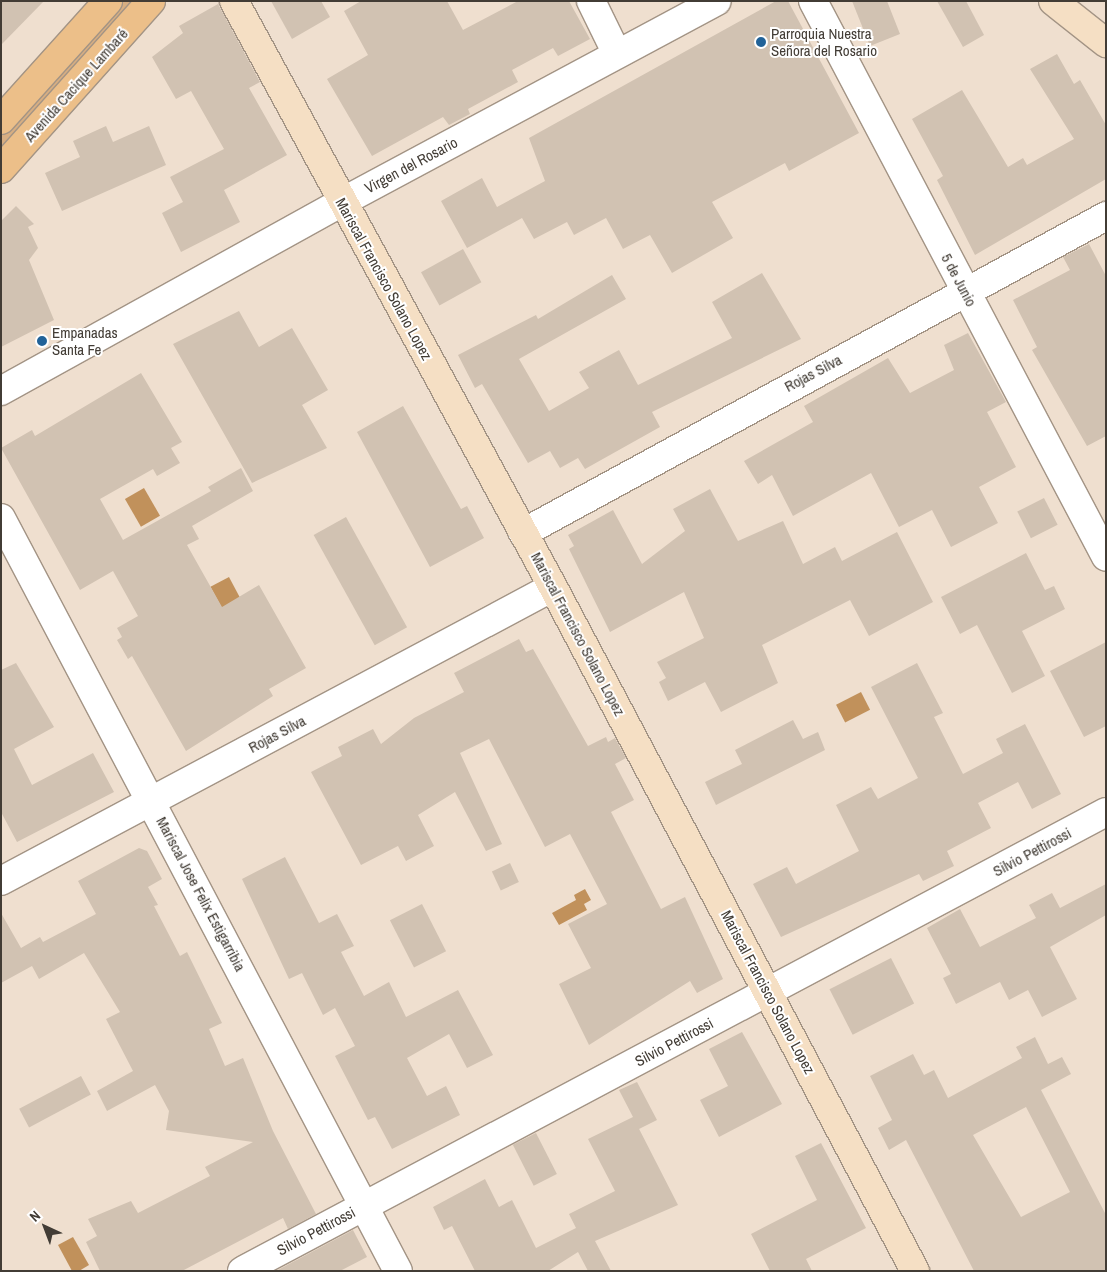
<!DOCTYPE html>
<meta charset="utf-8">
<style>
body{margin:0}
#map{position:relative;width:1107px;height:1272px;overflow:hidden;background:#efdfcf;font-family:"Archivo Narrow",sans-serif}
div>[style]{position:absolute}
[style*='--x']{left:calc(var(--x)*1px);top:calc(var(--y)*1px);width:calc(var(--w)*1px);rotate:calc(var(--a)*1deg)}
.green>*{inset:0;background:#d7ae82}
.water>*{inset:0;background:#c1915b;transform-origin:0 0}
.building>*{inset:0;background:#d1c2b2;transform-origin:0 0}
.roads{filter:drop-shadow(1px 0 #a39485) drop-shadow(-1px 0 #a39485) drop-shadow(0 1px #a39485) drop-shadow(0 -1px #a39485)}
.street>*{height:28px;margin:-14px;padding:0 14px;transform-origin:14px;border-radius:14px;background:#fff}
.secondary>*{height:28px;margin:-14px;padding:0 14px;transform-origin:14px;border-radius:14px;background:#f5dfc4}
.primary>*{height:28px;margin:-14px;padding:0 14px;transform-origin:14px;border-radius:14px;background:#ecbf89}
.dots>*{width:14px;height:14px;translate:-50% -50%;box-sizing:border-box;border:2px solid #fff;border-radius:50%}
span{translate:-50% -50%;white-space:nowrap;text-align:center;line-height:1.15;-webkit-text-stroke:4px #fff;paint-order:stroke}
.poi-label{font-size:15px;color:#423c35}
.left{translate:0 -50%;text-align:left}
.street-label{font-size:15px;color:#423c35}
.frame{position:absolute;inset:0;border:2px solid #423c35;pointer-events:none}
.north{position:absolute;left:20px;top:1202px;width:50px;height:50px;-webkit-text-stroke:4px #fff;paint-order:stroke;rotate:317deg;font-size:14px;font-weight:700;line-height:20px;text-align:center;color:#423c35}
.north::after{content:'';display:block;margin:auto;width:18px;height:22px;background:#423c35;clip-path:polygon(50% 0,100% 100%,50% 72%,0 100%)}
</style>
<div id="map">
<div class="green">
<div style="clip-path:polygon(123px 1px,134px 1px,1px 149px,1px 136px)"></div>
</div>
<div class="water">
<div style="left:144px;top:488px;width:32px;height:22px;rotate:60deg"></div>
<div style="left:229px;top:577px;width:26px;height:21px;rotate:62deg"></div>
<div style="left:861px;top:692px;width:20px;height:28px;rotate:63deg"></div>
<div style="clip-path:polygon(585px 889px,591px 900px,584px 904px,587px 910px,559px 925px,552px 913px,576px 900px,574px 895px)"></div>
<div style="clip-path:polygon(73px 1237px,89px 1265px,79px 1271px,72px 1271px,58px 1245px)"></div>
</div>
<div class="building">
<div style="clip-path:polygon(1px 1px,44px 1px,1px 45px)"></div>
<div style="clip-path:polygon(271px 1px,321px 1px,330px 17px,292px 39px)"></div>
<div style="clip-path:polygon(361px 1px,447px 1px,463px 30px,518px 1px,569px 1px,590px 39px,558px 56px,553px 48px,512px 70px,518px 82px,468px 109px,470px 114px,449px 125px,443px 117px,372px 156px,327px 79px,368px 55px,344px 11px)"></div>
<div style="clip-path:polygon(776px 1px,788px 1px,859px 133px,789px 171px,785px 163px,712px 202px,733px 238px,672px 273px,650px 235px,623px 249px,606px 218px,574px 235px,567px 222px,534px 239px,522px 218px,467px 248px,441px 201px,482px 178px,497px 207px,545px 181px,529px 138px)"></div>
<div style="clip-path:polygon(852px 1px,887px 1px,900px 34px,870px 46px)"></div>
<div style="clip-path:polygon(937px 1px,966px 1px,984px 35px,963px 47px)"></div>
<div style="clip-path:polygon(218px 4px,260px 82px,249px 88px,287px 155px,224px 190px,240px 222px,181px 252px,162px 213px,183px 202px,170px 177px,224px 149px,191px 91px,176px 99px,152px 57px,183px 33px,179px 26px)"></div>
<div style="clip-path:polygon(1057px 54px,1074px 84px,1080px 80px,1106px 125px,1106px 179px,975px 255px,937px 180px,943px 176px,912px 119px,962px 90px,1008px 167px,1023px 158px,1027px 165px,1074px 139px,1030px 69px)"></div>
<div style="clip-path:polygon(106px 126px,113px 142px,149px 126px,166px 165px,62px 211px,45px 173px,80px 157px,73px 141px)"></div>
<div style="clip-path:polygon(16px 206px,34px 224px,28px 227px,38px 248px,29px 260px,54px 320px,1px 347px,1px 221px)"></div>
<div style="clip-path:polygon(1089px 244px,1106px 276px,1106px 436px,1087px 446px,1032px 350px,1037px 347px,1013px 300px,1070px 270px,1063px 257px)"></div>
<div style="left:463px;top:249px;width:38px;height:48px;rotate:61deg"></div>
<div style="clip-path:polygon(762px 273px,801px 339px,652px 412px,660px 427px,585px 469px,578px 458px,560px 468px,550px 451px,528px 463px,482px 384px,475px 388px,458px 355px,536px 315px,538px 319px,612px 275px,626px 299px,519px 359px,549px 411px,589px 388px,579px 372px,619px 350px,638px 385px,732px 338px,712px 302px)"></div>
<div style="clip-path:polygon(239px 311px,259px 347px,292px 328px,328px 390px,302px 405px,327px 448px,252px 483px,173px 344px)"></div>
<div style="clip-path:polygon(968px 333px,1006px 402px,987px 412px,1016px 467px,979px 487px,998px 523px,951px 547px,932px 510px,899px 527px,871px 473px,793px 516px,772px 475px,758px 484px,744px 461px,813px 422px,804px 406px,888px 358px,910px 393px,954px 370px,944px 345px)"></div>
<div style="clip-path:polygon(141px 373px,182px 442px,171px 448px,180px 463px,157px 476px,153px 469px,100px 499px,123px 540px,211px 491px,208px 487px,241px 468px,253px 491px,192px 526px,199px 539px,187px 545px,222px 607px,259px 585px,306px 668px,269px 689px,273px 696px,186px 751px,132px 656px,128px 659px,117px 640px,122px 637px,117px 628px,138px 616px,113px 571px,80px 590px,1px 448px,32px 430px,35px 436px)"></div>
<div style="clip-path:polygon(403px 406px,461px 509px,467px 506px,484px 538px,430px 567px,357px 432px)"></div>
<div style="clip-path:polygon(710px 489px,738px 541px,783px 521px,803px 564px,835px 547px,842px 561px,897px 532px,933px 602px,869px 636px,850px 600px,762px 645px,778px 683px,721px 712px,705px 682px,668px 701px,659px 682px,666px 678px,657px 662px,704px 638px,684px 592px,610px 632px,569px 549px,574px 546px,568px 535px,613px 510px,642px 564px,685px 531px,673px 509px)"></div>
<div style="left:1044px;top:498px;width:30px;height:30px;rotate:63deg"></div>
<div style="left:346px;top:517px;width:126px;height:37px;rotate:61deg"></div>
<div style="clip-path:polygon(1026px 553px,1045px 590px,1054px 586px,1065px 609px,1022px 631px,1045px 676px,1012px 693px,977px 625px,960px 634px,941px 597px)"></div>
<div style="clip-path:polygon(519px 639px,526px 652px,533px 649px,588px 746px,606px 737px,608px 742px,615px 738px,626px 758px,615px 764px,634px 800px,611px 812px,661px 909px,685px 897px,723px 979px,697px 993px,690px 981px,589px 1045px,559px 984px,591px 968px,568px 924px,607px 904px,570px 834px,545px 847px,489px 739px,460px 753px,502px 844px,486px 851px,455px 792px,418px 815px,434px 846px,406px 861px,398px 846px,361px 865px,311px 772px,342px 756px,338px 747px,373px 729px,381px 744px,414px 718px,464px 692px,454px 673px)"></div>
<div style="clip-path:polygon(1106px 642px,1106px 726px,1084px 737px,1050px 671px)"></div>
<div style="clip-path:polygon(16px 663px,54px 727px,14px 749px,32px 785px,93px 753px,114px 792px,17px 842px,1px 812px,1px 670px)"></div>
<div style="clip-path:polygon(917px 663px,943px 713px,934px 717px,963px 774px,1003px 753px,996px 739px,1025px 724px,1061px 794px,1032px 809px,1018px 782px,978px 803px,991px 828px,947px 851px,954px 866px,923px 881px,919px 874px,781px 937px,753px 884px,787px 867px,796px 884px,859px 851px,836px 805px,871px 787px,878px 799px,918px 778px,871px 687px)"></div>
<div style="clip-path:polygon(793px 720px,803px 739px,818px 732px,825px 750px,716px 805px,705px 782px,742px 764px,735px 750px)"></div>
<div style="clip-path:polygon(139px 848px,147px 851px,162px 879px,148px 887px,158px 905px,154px 906px,180px 956px,187px 952px,222px 1023px,209px 1029px,225px 1066px,243px 1058px,273px 1131px,316px 1214px,288px 1229px,283px 1218px,182px 1271px,100px 1271px,86px 1242px,97px 1236px,88px 1219px,131px 1201px,138px 1213px,210px 1176px,205px 1167px,253px 1142px,166px 1130px,169px 1111px,155px 1085px,107px 1111px,97px 1091px,133px 1071px,106px 1019px,120px 1012px,84px 953px,39px 979px,32px 966px,1px 983px,1px 913px,21px 948px,40px 937px,43px 942px,96px 914px,78px 881px)"></div>
<div style="clip-path:polygon(285px 857px,319px 923px,337px 914px,354px 946px,341px 952px,364px 996px,389px 982px,406px 1017px,458px 990px,493px 1055px,467px 1068px,449px 1034px,407px 1058px,427px 1096px,446px 1086px,460px 1115px,392px 1149px,375px 1117px,368px 1120px,335px 1056px,355px 1046px,335px 1008px,323px 1015px,302px 973px,289px 979px,242px 879px)"></div>
<div style="left:510px;top:863px;width:21px;height:20px;rotate:65deg"></div>
<div style="clip-path:polygon(1106px 884px,1106px 915px,1050px 947px,1077px 999px,1042px 1017px,1028px 990px,1009px 1000px,1000px 982px,956px 1004px,943px 978px,951px 974px,927px 928px,960px 909px,980px 947px,1036px 918px,1029px 905px,1052px 893px,1060px 908px)"></div>
<div style="left:422px;top:904px;width:53px;height:36px;rotate:63deg"></div>
<div style="left:891px;top:958px;width:51px;height:69px;rotate:63deg"></div>
<div style="clip-path:polygon(742px 1032px,782px 1104px,719px 1137px,700px 1100px,728px 1086px,709px 1049px)"></div>
<div style="clip-path:polygon(evenodd,1035px 1037px,1048px 1064px,1062px 1057px,1071px 1074px,1041px 1090px,1106px 1215px,1106px 1271px,974px 1271px,906px 1140px,889px 1150px,878px 1128px,892px 1120px,870px 1076px,913px 1054px,924px 1075px,934px 1070px,948px 1098px,1022px 1058px,1016px 1047px,1035px 1037px,1026px 1107px,1070px 1192px,1021px 1217px,973px 1135px,1026px 1107px)"></div>
<div style="left:81px;top:1076px;width:21px;height:70px;rotate:62deg"></div>
<div style="clip-path:polygon(637px 1082px,657px 1120px,639px 1129px,634px 1119px,678px 1205px,595px 1241px,611px 1271px,588px 1271px,578px 1252px,548px 1271px,475px 1271px,452px 1226px,444px 1230px,433px 1207px,485px 1179px,499px 1207px,512px 1200px,536px 1248px,576px 1228px,569px 1214px,615px 1191px,588px 1139px,633px 1117px,619px 1090px)"></div>
<div style="left:536px;top:1133px;width:46px;height:26px;rotate:63deg"></div>
<div style="clip-path:polygon(821px 1143px,866px 1228px,806px 1259px,812px 1271px,770px 1271px,751px 1234px,817px 1200px,795px 1156px)"></div>
<div style="clip-path:polygon(353px 1230px,367px 1257px,340px 1271px,276px 1271px)"></div>
</div>
<div class="roads">
<div class="street">
<div style="--x:591;--y:1;--w:59;--a:63.9"></div>
<div style="--x:813;--y:1;--w:628;--a:62.21"></div>
<div style="--x:1;--y:391;--w:390;--a:-29"></div>
<div style="--x:342;--y:202;--w:425;--a:-28.2"></div>
<div style="--x:1;--y:518;--w:851;--a:62.2"></div>
<div style="--x:523;--y:533;--w:664;--a:-28.53"></div>
<div style="--x:1;--y:881;--w:625;--a:-28.04"></div>
<div style="--x:242;--y:1271;--w:978;--a:-27.98"></div>
</div>
<div class="secondary">
<div style="--x:234;--y:1;--w:667;--a:61.44"></div>
<div style="--x:553;--y:587;--w:774;--a:62.11"></div>
<div style="--x:1053;--y:1;--w:68;--a:38.4"></div>
</div>
<div class="primary">
<div style="--x:1;--y:120;--w:160;--a:-48"></div>
<div style="--x:1;--y:169;--w:225;--a:-48.2"></div>
</div>
</div>
<div class="dots">
<div style="left:761px;top:42px;background:#216298"></div>
<div style="left:42px;top:341px;background:#216298"></div>
</div>
<div class="poi-label">
<span class="left" style="left:771px;top:42px">Parroquia Nuestra<br>Señora del Rosario</span>
<span class="left" style="left:52px;top:341px">Empanadas<br>Santa Fe</span>
</div>
<div class="street-label">
<span style="left:76px;top:85px;rotate:-48deg">Avenida Cacique Lambaré</span>
<span style="left:411px;top:165px;rotate:-28deg">Virgen del Rosario</span>
<span style="left:384px;top:279px;rotate:61deg">Mariscal Francisco Solano Lopez</span>
<span style="left:959px;top:280px;rotate:62deg">5 de Junio</span>
<span style="left:813px;top:373px;rotate:-28deg">Rojas Silva</span>
<span style="left:578px;top:634px;rotate:62deg">Mariscal Francisco Solano Lopez</span>
<span style="left:277px;top:734px;rotate:-28deg">Rojas Silva</span>
<span style="left:1032px;top:852px;rotate:-28deg">Silvio Pettirossi</span>
<span style="left:201px;top:894px;rotate:62deg">Mariscal Jose Felix Estigarribia</span>
<span style="left:768px;top:992px;rotate:62deg">Mariscal Francisco Solano Lopez</span>
<span style="left:674px;top:1042px;rotate:-28deg">Silvio Pettirossi</span>
<span style="left:316px;top:1231px;rotate:-28deg">Silvio Pettirossi</span>
</div>
<div class="frame"></div>
<div class="north">N</div>
</div>
